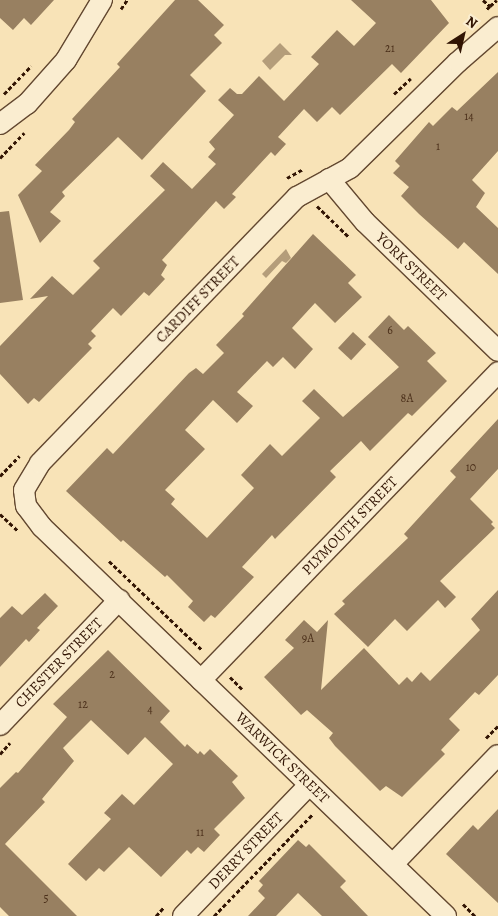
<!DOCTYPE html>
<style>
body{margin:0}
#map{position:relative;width:498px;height:916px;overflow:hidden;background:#f8e3b7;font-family:Alegreya,serif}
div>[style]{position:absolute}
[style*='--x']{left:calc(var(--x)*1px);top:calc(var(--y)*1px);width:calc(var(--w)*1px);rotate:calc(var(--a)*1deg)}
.water>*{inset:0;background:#b49d7a}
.building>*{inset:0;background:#988061;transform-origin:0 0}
.path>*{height:3px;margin-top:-1.5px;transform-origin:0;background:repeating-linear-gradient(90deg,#311403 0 4px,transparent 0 6.5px)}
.roads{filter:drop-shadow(1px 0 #634830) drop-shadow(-1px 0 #634830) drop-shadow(0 1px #634830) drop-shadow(0 -1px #634830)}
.street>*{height:20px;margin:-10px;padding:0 10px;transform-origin:10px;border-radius:10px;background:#faedd0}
span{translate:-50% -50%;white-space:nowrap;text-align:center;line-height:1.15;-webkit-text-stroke:4px #faedd0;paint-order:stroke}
.number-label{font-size:12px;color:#4b2f1a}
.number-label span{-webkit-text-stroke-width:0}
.street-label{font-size:15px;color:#311403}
.north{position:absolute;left:438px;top:10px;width:50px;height:50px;-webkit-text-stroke:4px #faedd0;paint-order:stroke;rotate:35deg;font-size:14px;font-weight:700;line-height:20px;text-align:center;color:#311403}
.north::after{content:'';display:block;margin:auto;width:18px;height:22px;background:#311403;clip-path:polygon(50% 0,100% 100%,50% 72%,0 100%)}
</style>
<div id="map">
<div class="water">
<div style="clip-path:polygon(280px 43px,292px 55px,285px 55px,270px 70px,262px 61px)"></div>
<div style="clip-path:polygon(286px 249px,291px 258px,286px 263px,282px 261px,266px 278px,262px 274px)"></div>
</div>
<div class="building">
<div style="clip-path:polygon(0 0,54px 0,31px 25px,24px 18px,13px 30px,0 18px)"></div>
<div style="clip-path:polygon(175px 0,198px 0,224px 25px,214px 35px,222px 43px,190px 75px,206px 91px,142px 160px,118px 137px,62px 192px,65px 196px,50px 212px,61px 221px,40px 243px,18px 195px,42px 171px,35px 165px,69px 130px,75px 122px,72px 119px,120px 67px,117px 64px)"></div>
<div style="clip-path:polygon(351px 0,431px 0,449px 23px,401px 73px,392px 64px,340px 115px,332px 107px,317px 122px,304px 109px,278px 137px,286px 144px,275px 156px,271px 152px,232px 194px,236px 197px,224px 209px,216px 201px,162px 260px,167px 265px,161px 275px,165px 279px,149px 296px,144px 292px,121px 316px,113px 308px,91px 331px,96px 336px,88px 344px,92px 348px,39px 402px,34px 398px,28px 404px,0 374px,0 346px,48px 296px,30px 299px,52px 276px,73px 295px,100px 268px,93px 261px,165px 190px,150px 176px,163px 162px,192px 189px,216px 164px,208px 157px,215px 149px,209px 142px,234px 115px,218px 100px,230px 88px,237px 94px,242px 94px,259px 76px,284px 101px,319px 64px,311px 57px,337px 30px,354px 46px,376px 23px)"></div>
<div style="clip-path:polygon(498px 72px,498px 151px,472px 180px,485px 193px,476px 207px,498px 228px,498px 274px,464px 242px,458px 249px,419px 214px,401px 196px,409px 187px,393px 173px,400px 166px,395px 161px,429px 122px,433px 126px,452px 107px,457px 111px)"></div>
<div style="clip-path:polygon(9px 211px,23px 300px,0 303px,0 212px)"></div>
<div style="clip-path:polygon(313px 234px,356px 275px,348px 283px,362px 297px,335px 323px,315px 303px,292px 328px,313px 349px,295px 369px,283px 357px,273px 367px,267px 361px,237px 392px,253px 406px,237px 423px,213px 400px,185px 430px,205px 449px,165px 490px,175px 499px,171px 504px,207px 538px,254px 488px,241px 475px,270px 444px,282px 456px,320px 418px,302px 401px,314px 389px,343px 417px,399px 367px,368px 337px,389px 315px,404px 330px,408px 326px,436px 353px,427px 361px,447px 381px,412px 416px,408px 413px,370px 451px,361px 441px,330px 471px,336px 477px,275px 539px,272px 535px,242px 567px,254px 577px,215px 618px,211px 615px,204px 622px,188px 607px,193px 601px,167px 575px,165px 577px,123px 540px,121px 542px,66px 491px,107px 448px,113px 454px,189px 373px,196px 368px,203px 374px,224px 353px,216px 345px,244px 316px,242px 314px)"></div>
<div style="left:353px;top:332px;width:18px;height:22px;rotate:43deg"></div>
<div style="clip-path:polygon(498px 419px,498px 469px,470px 499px,493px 522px,491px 524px,495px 528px,440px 581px,456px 597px,445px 608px,438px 600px,407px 631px,395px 619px,368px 647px,334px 614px,345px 604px,342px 601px,408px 538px,404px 534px,456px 477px,450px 471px)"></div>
<div style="clip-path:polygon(498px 590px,498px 675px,479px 695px,475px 692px,449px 719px,460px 730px,441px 750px,445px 754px,402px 797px,386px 786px,380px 791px,335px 746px,329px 738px,333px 733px,307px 710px,301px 715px,264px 677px,294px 648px,285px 640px,304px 620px,317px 632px,328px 620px,321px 690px,364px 648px,399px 685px,407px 677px,412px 682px,421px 672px,430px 681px,480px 630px,471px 619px)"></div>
<div style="clip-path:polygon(45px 593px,58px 606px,37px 628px,40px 630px,29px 642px,26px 639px,0 667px,0 618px,12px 606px,22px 615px)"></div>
<div style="clip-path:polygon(108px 650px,170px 711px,160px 722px,185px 747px,187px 744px,198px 754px,200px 751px,204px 755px,210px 749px,238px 776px,232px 782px,245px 798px,214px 829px,220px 835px,204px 852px,198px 847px,191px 854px,187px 850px,161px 877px,129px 847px,104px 872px,99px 868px,86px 881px,68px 864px,111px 819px,104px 813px,122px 794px,134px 805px,173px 764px,145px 737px,128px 755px,91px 720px,63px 748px,74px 761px,42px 799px,45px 802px,5px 844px,77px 916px,9px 916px,0 907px,0 788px,16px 772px,18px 773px,67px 717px,53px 704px)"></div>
<div style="clip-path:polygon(498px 809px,498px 903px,446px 854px,473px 825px,478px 830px)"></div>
<div style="clip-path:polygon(298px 840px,306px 847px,309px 844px,346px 881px,340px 887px,368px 916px,322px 916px,298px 893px,276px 916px,248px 916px,265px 898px,258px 891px,263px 885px,259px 881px)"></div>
</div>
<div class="path">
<div style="--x:483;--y:0;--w:9;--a:41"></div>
<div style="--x:490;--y:6;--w:6;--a:135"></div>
<div style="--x:490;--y:6;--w:9;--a:-41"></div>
<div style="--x:121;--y:9;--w:11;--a:-56"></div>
<div style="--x:4;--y:94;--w:39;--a:-46"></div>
<div style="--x:394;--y:94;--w:23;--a:-43"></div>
<div style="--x:0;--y:158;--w:35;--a:-46"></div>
<div style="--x:287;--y:178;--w:18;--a:-29"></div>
<div style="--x:317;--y:206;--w:45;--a:44.1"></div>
<div style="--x:0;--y:476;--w:28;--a:-46"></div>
<div style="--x:0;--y:514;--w:25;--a:43"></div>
<div style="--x:109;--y:561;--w:129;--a:43.7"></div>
<div style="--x:230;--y:677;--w:17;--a:45"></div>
<div style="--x:486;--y:738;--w:17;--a:-45"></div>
<div style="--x:0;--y:754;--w:15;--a:-48"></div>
<div style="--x:463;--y:904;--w:17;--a:45"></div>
<div style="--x:156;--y:916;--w:12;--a:-48"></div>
<div style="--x:214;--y:916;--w:141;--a:-45.9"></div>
</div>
<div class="roads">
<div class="street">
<div style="--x:0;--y:124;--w:34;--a:-37"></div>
<div style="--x:27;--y:104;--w:59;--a:-48.4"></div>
<div style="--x:66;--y:60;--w:70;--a:-59"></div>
<div style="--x:329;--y:179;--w:56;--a:50.1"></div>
<div style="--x:365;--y:222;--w:185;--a:44.1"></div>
<div style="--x:201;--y:680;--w:428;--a:-46"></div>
<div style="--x:0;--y:725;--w:173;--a:-46.4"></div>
<div style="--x:393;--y:864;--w:151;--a:-46.1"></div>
<div style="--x:183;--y:916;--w:182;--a:-46.1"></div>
<div style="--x:446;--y:916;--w:561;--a:-136.08"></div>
<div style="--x:42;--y:527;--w:26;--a:-127"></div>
<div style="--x:26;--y:506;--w:16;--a:-97"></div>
<div style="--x:24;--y:490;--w:31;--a:-59"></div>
<div style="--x:40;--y:463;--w:370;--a:-46"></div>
<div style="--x:297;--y:197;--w:60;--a:-28.7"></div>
<div style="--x:350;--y:168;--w:151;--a:-44.5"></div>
<div style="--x:458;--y:62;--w:53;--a:-41.2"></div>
</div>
</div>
<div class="number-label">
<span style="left:390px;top:49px">21</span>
<span style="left:469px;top:117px">14</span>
<span style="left:438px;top:147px">1</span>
<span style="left:390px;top:331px">6</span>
<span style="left:407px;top:399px">8A</span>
<span style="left:471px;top:468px">10</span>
<span style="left:308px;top:639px">9A</span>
<span style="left:112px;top:675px">2</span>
<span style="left:83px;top:705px">12</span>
<span style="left:150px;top:710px">4</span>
<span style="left:200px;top:833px">11</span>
<span style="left:46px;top:899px">5</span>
</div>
<div class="street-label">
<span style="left:411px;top:267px;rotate:44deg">YORK STREET</span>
<span style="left:198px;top:300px;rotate:-46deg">CARDIFF STREET</span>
<span style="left:350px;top:526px;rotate:-46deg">PLYMOUTH STREET</span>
<span style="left:59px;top:663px;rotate:-46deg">CHESTER STREET</span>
<span style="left:282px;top:758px;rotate:44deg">WARWICK STREET</span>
<span style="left:246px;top:851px;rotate:-46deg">DERRY STREET</span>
</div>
<div class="north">N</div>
</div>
